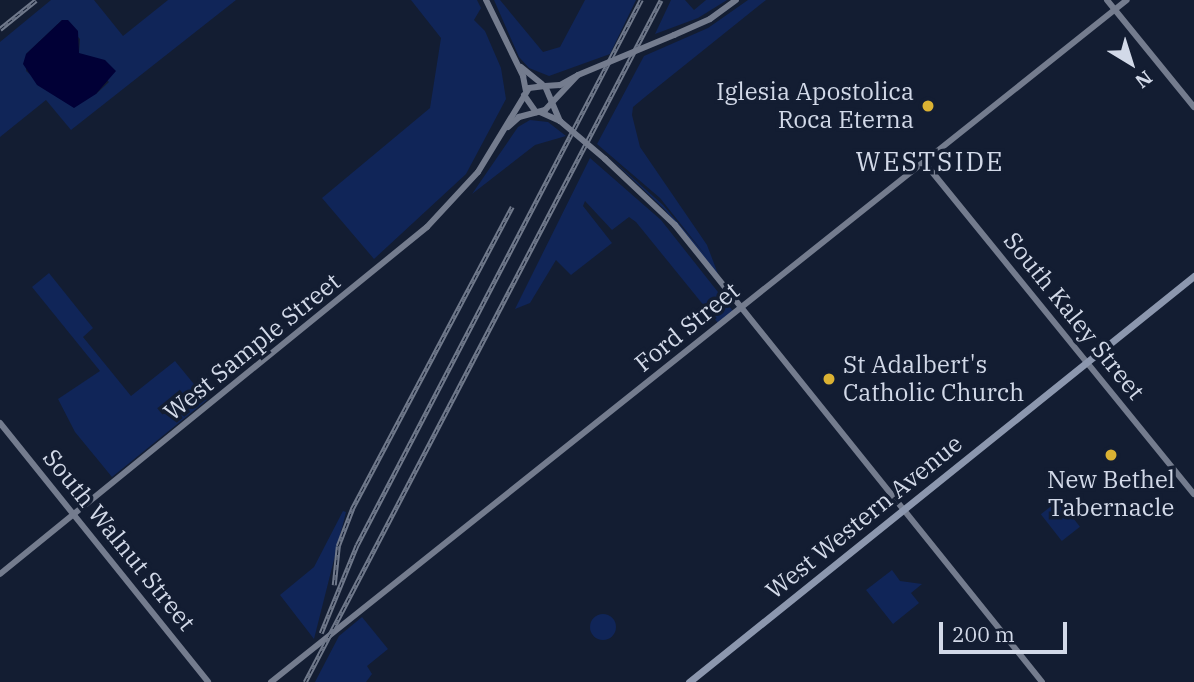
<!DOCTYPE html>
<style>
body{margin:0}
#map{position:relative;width:1194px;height:682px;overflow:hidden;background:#131d32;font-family:"IBM Plex Serif",serif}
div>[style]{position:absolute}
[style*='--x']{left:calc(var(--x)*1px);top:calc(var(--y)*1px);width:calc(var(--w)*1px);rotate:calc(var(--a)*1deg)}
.green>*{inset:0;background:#102558;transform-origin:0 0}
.round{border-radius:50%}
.water>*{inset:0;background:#010036}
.secondary>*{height:6px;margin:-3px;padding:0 3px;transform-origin:3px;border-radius:3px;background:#747c8e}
.primary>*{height:7px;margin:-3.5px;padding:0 3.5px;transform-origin:3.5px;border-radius:3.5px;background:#8c97ae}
.rail>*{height:4.5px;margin-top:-2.25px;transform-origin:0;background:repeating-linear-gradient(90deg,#131d32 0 5px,#70798b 0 10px);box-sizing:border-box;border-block:2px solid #70798b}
.secondary-bridge>*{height:6px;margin:-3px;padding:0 3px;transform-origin:3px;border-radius:3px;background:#747c8e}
.dots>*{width:19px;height:19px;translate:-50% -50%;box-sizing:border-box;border:4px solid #131d32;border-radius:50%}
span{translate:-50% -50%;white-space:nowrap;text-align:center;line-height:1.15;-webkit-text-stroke:7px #131d32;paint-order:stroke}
.poi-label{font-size:24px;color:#d2d9e8}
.right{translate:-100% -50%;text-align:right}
.left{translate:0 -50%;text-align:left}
.street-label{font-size:24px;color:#d2d9e8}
.neighbourhood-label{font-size:26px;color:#d2d9e8;letter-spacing:2px}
.north{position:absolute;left:1096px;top:28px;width:70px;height:70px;-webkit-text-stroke:5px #131d32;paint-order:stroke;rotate:142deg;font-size:19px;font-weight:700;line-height:28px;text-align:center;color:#d2d9e8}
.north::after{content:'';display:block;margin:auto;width:24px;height:32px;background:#d2d9e8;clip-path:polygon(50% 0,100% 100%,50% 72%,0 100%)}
.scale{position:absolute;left:939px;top:622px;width:128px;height:32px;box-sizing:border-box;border:4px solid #d2d9e8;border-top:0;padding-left:9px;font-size:21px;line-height:24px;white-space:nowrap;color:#d2d9e8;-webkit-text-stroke:5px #131d32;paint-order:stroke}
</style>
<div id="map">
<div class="green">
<div style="clip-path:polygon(evenodd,51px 0,94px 0,123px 36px,168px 0,236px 0,71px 130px,46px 100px,0 137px,0 42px,51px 0,62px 20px,80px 39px,79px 53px,109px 82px,96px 94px,53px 94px,26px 71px,26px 54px,62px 20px)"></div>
<div style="clip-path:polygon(411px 0,477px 0,481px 8px,474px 20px,485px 31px,501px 68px,506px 99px,466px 174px,374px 259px,322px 198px,430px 108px,441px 38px)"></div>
<div style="clip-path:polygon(494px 0,500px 0,543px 52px,560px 47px,585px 0,636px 0,610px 54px,549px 76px,529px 68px,519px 57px)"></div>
<div style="clip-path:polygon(671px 0,685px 0,694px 10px,706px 0,727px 0,698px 18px,655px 34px)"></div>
<div style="clip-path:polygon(748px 0,766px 0,645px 97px,633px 107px,632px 115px,640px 147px,707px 245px,718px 274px,665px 210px,608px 156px,663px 205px,707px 257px,660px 198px,597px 144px,644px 56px,708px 28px)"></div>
<div style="clip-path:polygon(530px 120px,548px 122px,566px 136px,535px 145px,472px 194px,518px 127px)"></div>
<div style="clip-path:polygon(590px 158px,661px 220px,733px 311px,718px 323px,636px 222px,629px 217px,612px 230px,585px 201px,583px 206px,612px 243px,571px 275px,556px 260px,530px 303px,515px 309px)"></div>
<div style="clip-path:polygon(49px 273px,93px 328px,83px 337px,131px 396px,175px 361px,207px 400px,112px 477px,75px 432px,58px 399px,100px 371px,32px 287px)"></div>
<div style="left:1059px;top:500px;width:34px;height:23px;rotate:52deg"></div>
<div style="clip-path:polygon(343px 511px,346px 512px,314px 639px,280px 595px,314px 567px)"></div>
<div style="clip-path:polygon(892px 570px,900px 581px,922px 584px,911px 593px,919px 603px,893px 624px,866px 590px)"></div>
<div class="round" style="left:590px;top:614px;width:26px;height:26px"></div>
<div style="clip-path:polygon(362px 617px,388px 649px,367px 666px,372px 674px,366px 682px,315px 682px,339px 636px)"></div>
</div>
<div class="water">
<div style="clip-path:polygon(62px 20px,68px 20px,78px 31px,79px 53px,105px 60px,116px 71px,96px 94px,74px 108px,37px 85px,23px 64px,26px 54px)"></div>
</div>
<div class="secondary">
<div style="--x:486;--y:0;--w:85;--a:64"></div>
<div style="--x:523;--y:76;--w:15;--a:79"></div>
<div style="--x:1107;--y:0;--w:138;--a:50.9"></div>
<div style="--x:674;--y:35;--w:39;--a:-24"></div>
<div style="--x:710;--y:19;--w:32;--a:-36"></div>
<div style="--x:521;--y:67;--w:27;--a:39"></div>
<div style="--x:545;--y:86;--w:15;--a:-4"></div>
<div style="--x:560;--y:85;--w:18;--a:-29"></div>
<div style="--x:524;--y:95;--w:21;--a:55"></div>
<div style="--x:540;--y:112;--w:22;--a:24"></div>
<div style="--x:508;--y:127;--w:15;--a:-42"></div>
<div style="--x:519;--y:117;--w:27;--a:-15"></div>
<div style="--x:545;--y:110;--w:48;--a:-46.7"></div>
<div style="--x:605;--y:159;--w:96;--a:43.3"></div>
<div style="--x:675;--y:225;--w:586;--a:51.23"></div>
<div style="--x:924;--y:162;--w:428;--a:50.9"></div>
<div style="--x:0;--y:423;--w:332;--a:51.2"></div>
<div style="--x:0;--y:574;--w:550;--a:-39.1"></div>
<div style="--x:427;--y:227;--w:75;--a:-47.2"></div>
<div style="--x:478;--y:172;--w:98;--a:-58.7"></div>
<div style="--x:529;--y:88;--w:16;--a:-7"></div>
<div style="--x:545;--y:86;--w:38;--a:67"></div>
<div style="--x:271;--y:682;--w:1094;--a:-38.55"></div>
</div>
<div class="primary">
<div style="--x:689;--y:682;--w:648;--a:-38.8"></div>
</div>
<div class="rail">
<div style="--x:0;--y:29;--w:46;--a:-38.9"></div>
<div style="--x:334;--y:585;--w:39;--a:-84"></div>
<div style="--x:338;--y:546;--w:40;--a:-69"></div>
<div style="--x:352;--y:509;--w:342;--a:-62.1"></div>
<div style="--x:321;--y:633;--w:95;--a:-67.8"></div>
<div style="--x:357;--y:545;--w:615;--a:-62.48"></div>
<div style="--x:305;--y:682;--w:769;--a:-62.44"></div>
</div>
<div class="secondary-bridge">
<div style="--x:578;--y:75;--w:104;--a:-22.6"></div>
<div style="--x:560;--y:121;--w:59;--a:40.2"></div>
</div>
<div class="dots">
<div style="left:928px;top:106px;background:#dbb233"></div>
<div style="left:829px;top:379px;background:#dbb233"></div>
<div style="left:1111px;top:455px;background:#dbb233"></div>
</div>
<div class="poi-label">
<span class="right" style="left:914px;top:106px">Iglesia Apostolica<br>Roca Eterna</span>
<span class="left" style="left:843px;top:379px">St Adalbert's<br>Catholic Church</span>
<span style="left:1111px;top:494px">New Bethel<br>Tabernacle</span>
</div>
<div class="street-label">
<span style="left:1074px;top:316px;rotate:51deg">South Kaley Street</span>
<span style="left:687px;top:327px;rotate:-39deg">Ford Street</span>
<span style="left:252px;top:347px;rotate:-39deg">West Sample Street</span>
<span style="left:864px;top:517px;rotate:-39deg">West Western Avenue</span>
<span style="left:119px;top:540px;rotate:51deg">South Walnut Street</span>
</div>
<div class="neighbourhood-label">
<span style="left:930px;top:162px">WESTSIDE</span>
</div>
<div class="north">N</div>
<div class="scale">200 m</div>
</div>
